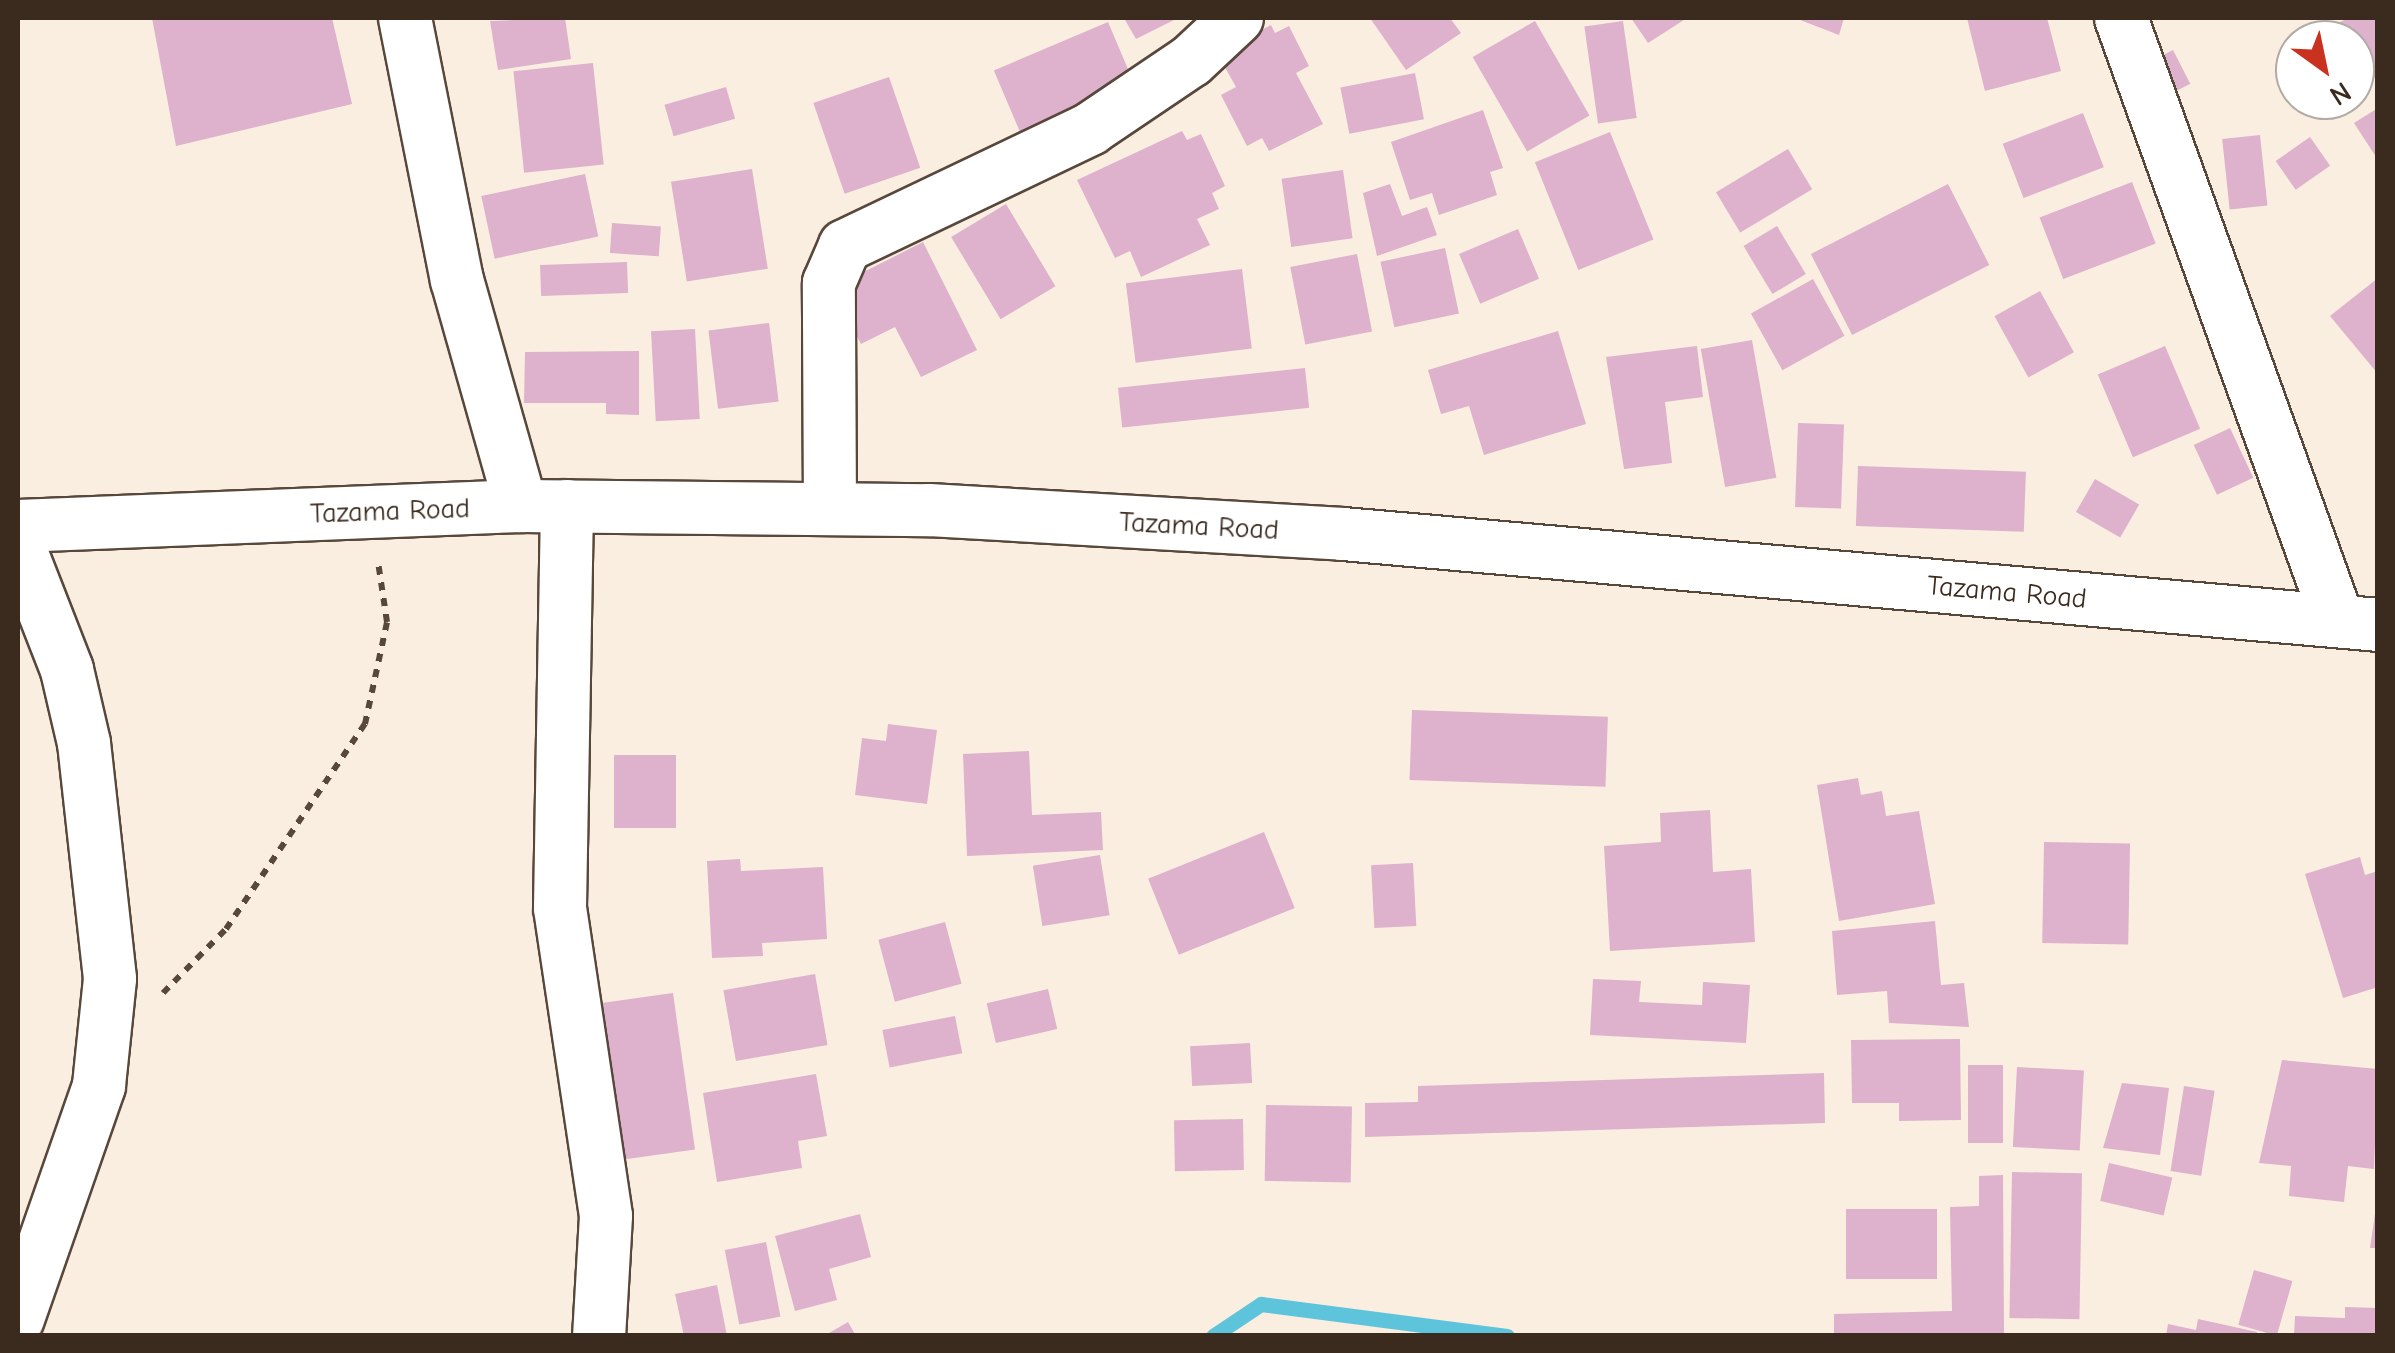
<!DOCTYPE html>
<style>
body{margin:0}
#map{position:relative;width:2395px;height:1353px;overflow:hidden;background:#faeee1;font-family:"Comic Neue",sans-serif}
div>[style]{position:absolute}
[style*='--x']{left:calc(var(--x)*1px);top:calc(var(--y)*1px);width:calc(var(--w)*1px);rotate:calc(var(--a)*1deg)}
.stream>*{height:15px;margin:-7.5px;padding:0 7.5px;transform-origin:7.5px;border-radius:7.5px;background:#5ec4db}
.building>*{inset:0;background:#deb1cc;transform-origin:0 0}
.path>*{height:6px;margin-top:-3px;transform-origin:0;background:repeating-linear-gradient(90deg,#58473b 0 8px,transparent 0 16px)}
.roads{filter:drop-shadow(2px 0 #58473b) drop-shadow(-2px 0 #58473b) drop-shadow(0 2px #58473b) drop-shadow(0 -2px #58473b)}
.minor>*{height:52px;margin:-26px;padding:0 26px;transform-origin:26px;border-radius:26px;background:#fff}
span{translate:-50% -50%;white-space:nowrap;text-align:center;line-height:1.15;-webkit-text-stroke:10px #fff;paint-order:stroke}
.street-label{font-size:28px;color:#3b2a1e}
.frame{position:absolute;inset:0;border:20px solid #3b2a1e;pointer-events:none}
.north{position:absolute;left:2275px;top:20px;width:100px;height:100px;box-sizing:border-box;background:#fff;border:2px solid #b1aaa5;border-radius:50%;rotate:147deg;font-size:28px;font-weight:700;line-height:40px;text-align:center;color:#3b2a1e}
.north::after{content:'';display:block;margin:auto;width:35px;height:45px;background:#c8321e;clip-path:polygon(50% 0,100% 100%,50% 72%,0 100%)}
</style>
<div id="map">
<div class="stream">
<div style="--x:1213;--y:1336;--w:58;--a:-33.7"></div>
<div style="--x:1261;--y:1304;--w:248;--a:7.4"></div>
</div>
<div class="building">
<div style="clip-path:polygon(152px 18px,332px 18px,352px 104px,176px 146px)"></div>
<div style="clip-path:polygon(565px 18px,571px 59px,498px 70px,490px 21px)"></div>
<div style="clip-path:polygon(1124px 18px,1178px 18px,1136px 39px)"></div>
<div style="clip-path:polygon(1370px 18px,1450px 18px,1461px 33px,1406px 70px)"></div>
<div style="clip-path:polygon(1631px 18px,1687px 18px,1648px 43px)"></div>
<div style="clip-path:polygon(1795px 18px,1844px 18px,1839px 35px)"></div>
<div style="clip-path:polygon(1967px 18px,2047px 18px,2061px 71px,1985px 91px)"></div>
<div style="clip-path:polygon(2348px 18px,2378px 18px,2378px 76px,2363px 84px,2355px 40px,2339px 40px,2331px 27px)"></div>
<div style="left:1535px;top:21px;width:109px;height:72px;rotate:60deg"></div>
<div style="left:1623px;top:21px;width:98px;height:39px;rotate:82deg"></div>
<div style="left:1108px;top:22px;width:76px;height:124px;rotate:67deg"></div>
<div style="clip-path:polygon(1271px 25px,1275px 33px,1289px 26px,1309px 66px,1296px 73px,1323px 124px,1269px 151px,1262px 138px,1247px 146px,1221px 95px,1236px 87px,1217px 53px)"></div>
<div style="left:2173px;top:50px;width:38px;height:20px;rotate:63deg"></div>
<div style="left:593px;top:63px;width:102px;height:80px;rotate:84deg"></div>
<div style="left:1415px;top:73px;width:47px;height:76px;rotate:79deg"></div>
<div style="left:889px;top:77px;width:96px;height:80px;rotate:71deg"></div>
<div style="left:726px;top:87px;width:33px;height:64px;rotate:74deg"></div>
<div style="clip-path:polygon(2378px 108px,2378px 160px,2354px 123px)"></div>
<div style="clip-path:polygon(1483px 110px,1503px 168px,1490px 172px,1497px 195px,1439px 215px,1432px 193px,1410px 200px,1391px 142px)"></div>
<div style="left:2083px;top:113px;width:58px;height:86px;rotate:69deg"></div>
<div style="clip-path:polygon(1182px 131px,1187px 140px,1201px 134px,1225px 186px,1212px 193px,1219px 209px,1197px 219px,1210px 245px,1141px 277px,1130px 251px,1115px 258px,1077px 180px)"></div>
<div style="left:1610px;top:132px;width:116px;height:81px;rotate:68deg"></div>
<div style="left:2260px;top:135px;width:71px;height:38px;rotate:84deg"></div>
<div style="left:2310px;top:137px;width:35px;height:42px;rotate:55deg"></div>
<div style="left:1788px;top:149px;width:47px;height:84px;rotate:59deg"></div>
<div style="left:752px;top:169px;width:101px;height:82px;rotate:81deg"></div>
<div style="left:1343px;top:170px;width:69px;height:62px;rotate:82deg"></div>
<div style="left:585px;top:174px;width:64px;height:106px;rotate:78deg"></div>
<div style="left:2132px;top:182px;width:66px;height:99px;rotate:69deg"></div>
<div style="clip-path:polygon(1390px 184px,1402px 216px,1427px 207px,1437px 235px,1377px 256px,1363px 193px)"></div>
<div style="left:1948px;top:184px;width:91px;height:154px;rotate:63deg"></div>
<div style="left:1006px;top:204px;width:96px;height:64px;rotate:59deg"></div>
<div style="left:612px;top:223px;width:49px;height:30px;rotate:4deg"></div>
<div style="left:1777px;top:226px;width:56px;height:39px;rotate:59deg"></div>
<div style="left:1518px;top:229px;width:54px;height:64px;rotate:67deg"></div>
<div style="clip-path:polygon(923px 242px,977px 350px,921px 377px,895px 327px,861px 344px,832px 288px)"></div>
<div style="left:1445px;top:248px;width:67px;height:66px;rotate:78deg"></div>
<div style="left:1357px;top:254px;width:79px;height:68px;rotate:79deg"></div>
<div style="left:627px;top:262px;width:31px;height:87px;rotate:88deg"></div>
<div style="left:1242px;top:269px;width:80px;height:117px;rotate:83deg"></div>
<div style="clip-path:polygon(2378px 278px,2378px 374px,2330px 316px)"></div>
<div style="left:1813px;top:279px;width:65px;height:71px;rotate:61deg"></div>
<div style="left:2040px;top:291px;width:70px;height:52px;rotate:61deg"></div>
<div style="left:769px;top:323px;width:79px;height:61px;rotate:83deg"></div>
<div style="left:695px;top:329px;width:90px;height:44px;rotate:87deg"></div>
<div style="clip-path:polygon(1558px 331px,1586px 424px,1484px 455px,1469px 406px,1441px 414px,1428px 370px)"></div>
<div style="left:1752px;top:340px;width:140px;height:52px;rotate:80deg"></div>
<div style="clip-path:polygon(1697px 346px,1703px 397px,1665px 402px,1672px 463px,1624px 469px,1606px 357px)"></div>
<div style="left:2165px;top:346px;width:90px;height:73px;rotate:67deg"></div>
<div style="clip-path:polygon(639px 351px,639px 415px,606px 414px,606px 403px,524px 403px,525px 352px)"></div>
<div style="left:1305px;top:368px;width:40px;height:188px;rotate:84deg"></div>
<div style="left:1798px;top:423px;width:46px;height:84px;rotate:2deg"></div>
<div style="left:2230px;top:428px;width:55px;height:40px;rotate:65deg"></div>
<div style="left:1858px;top:466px;width:168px;height:60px;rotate:2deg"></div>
<div style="left:2095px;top:479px;width:51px;height:38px;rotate:30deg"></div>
<div style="left:1412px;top:710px;width:196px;height:70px;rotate:2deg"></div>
<div style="clip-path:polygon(888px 724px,937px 730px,927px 804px,855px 795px,862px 738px,886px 741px)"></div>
<div style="clip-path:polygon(1029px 751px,1032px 815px,1101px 812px,1103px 850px,967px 856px,963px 754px)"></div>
<div style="left:676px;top:755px;width:73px;height:62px;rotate:90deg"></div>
<div style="clip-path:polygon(1858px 778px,1861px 795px,1882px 791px,1886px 816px,1919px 811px,1935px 904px,1839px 921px,1817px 785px)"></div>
<div style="clip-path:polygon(1710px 810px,1713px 872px,1751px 869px,1755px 942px,1610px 951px,1604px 846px,1661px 842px,1660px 813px)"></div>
<div style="left:1264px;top:832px;width:82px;height:125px;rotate:68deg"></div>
<div style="left:2044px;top:842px;width:86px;height:101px;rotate:1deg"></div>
<div style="left:1100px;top:855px;width:61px;height:68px;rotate:81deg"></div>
<div style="clip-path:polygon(2360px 857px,2365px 875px,2378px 871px,2378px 987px,2343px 998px,2305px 874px)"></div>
<div style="clip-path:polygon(740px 859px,741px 871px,823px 867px,827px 939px,762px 943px,763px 956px,712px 958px,707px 861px)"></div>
<div style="left:1413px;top:863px;width:63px;height:42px;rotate:87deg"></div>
<div style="clip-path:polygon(1935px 921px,1941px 985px,1964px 983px,1969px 1027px,1889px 1023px,1887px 991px,1837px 995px,1832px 931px)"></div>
<div style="left:945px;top:922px;width:64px;height:69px;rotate:75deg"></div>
<div style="left:815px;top:974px;width:72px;height:93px;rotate:80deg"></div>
<div style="clip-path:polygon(1593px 979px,1641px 981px,1639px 1002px,1702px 1005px,1703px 982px,1750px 985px,1746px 1043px,1590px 1035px)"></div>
<div style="left:1048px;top:989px;width:41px;height:63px;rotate:77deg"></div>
<div style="left:673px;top:993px;width:158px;height:81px;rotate:82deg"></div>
<div style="left:955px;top:1016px;width:38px;height:74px;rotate:79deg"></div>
<div style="clip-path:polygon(1960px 1039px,1961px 1120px,1899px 1121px,1899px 1103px,1852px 1103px,1851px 1040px)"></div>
<div style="left:1250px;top:1043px;width:40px;height:60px;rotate:87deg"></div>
<div style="clip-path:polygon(2282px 1060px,2378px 1069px,2374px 1169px,2348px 1166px,2344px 1202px,2289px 1196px,2291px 1166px,2259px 1163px)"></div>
<div style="left:1968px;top:1065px;width:35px;height:78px"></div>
<div style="left:2017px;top:1067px;width:67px;height:80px;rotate:3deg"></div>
<div style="clip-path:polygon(1824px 1073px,1825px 1123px,1365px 1137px,1365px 1103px,1418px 1102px,1418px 1086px)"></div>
<div style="clip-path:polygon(816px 1074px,827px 1136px,798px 1141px,802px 1168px,717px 1182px,703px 1093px)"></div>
<div style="clip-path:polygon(2122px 1083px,2169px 1088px,2160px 1155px,2103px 1148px)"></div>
<div style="left:2184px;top:1086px;width:31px;height:86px;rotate:9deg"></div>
<div style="left:1266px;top:1105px;width:86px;height:76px;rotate:1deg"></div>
<div style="left:1243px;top:1119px;width:51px;height:69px;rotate:89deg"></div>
<div style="left:2109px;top:1163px;width:65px;height:39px;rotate:13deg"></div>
<div style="left:2012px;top:1172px;width:70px;height:146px;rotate:1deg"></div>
<div style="clip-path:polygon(2003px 1175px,2004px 1336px,1834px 1336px,1834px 1314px,1952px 1311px,1950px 1207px,1979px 1206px,1979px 1176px)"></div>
<div style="clip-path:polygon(2378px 1193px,2378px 1248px,2370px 1248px)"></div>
<div style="left:1846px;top:1209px;width:91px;height:70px"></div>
<div style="clip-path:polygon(860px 1214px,871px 1257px,829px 1269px,837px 1300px,795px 1311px,775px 1236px)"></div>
<div style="left:766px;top:1242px;width:76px;height:42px;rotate:79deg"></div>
<div style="left:2254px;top:1270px;width:40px;height:57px;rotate:16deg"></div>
<div style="clip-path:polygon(717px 1285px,727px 1336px,684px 1336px,675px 1294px)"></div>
<div style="clip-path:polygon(2345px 1307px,2378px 1308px,2378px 1336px,2294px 1336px,2295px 1316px,2345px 1318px)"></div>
<div style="clip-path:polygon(2198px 1319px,2257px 1332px,2257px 1336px,2166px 1336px,2168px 1324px,2196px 1330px)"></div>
<div style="clip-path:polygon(848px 1322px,856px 1336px,824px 1336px)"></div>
</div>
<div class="path">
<div style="--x:163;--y:993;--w:90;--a:-45.5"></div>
<div style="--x:226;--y:929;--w:248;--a:-55.9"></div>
<div style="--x:365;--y:724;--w:104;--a:-77.8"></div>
<div style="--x:387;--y:622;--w:61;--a:-98.5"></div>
</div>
<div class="roads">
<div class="minor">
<div style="--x:405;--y:18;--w:267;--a:78.8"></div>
<div style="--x:457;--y:280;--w:235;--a:74.2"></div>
<div style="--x:2121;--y:18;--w:635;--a:70.22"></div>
<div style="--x:567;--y:506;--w:402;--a:91"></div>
<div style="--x:560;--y:908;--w:311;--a:81.5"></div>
<div style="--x:606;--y:1216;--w:120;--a:93.3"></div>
<div style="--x:830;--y:509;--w:226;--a:-90.3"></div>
<div style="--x:829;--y:283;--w:40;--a:-66.6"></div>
<div style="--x:845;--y:246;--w:272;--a:-25.5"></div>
<div style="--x:1090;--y:129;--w:122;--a:-34"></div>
<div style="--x:1191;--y:61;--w:63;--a:-43.1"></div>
<div style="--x:18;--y:526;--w:503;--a:-2.28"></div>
<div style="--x:521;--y:506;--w:408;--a:0.6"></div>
<div style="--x:929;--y:510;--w:415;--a:3.3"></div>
<div style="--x:1343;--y:534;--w:1039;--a:5.02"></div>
<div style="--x:18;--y:544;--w:135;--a:68.7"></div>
<div style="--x:67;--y:670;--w:75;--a:76.9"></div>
<div style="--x:84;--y:743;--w:237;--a:83.7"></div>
<div style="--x:110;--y:979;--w:108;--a:95.9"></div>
<div style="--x:99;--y:1086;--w:247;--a:109.2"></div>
</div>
</div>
<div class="street-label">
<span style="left:390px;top:511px;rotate:-2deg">Tazama Road</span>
<span style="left:1199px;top:526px;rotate:3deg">Tazama Road</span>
<span style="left:2007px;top:592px;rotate:5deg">Tazama Road</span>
</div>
<div class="frame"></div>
<div class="north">N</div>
</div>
